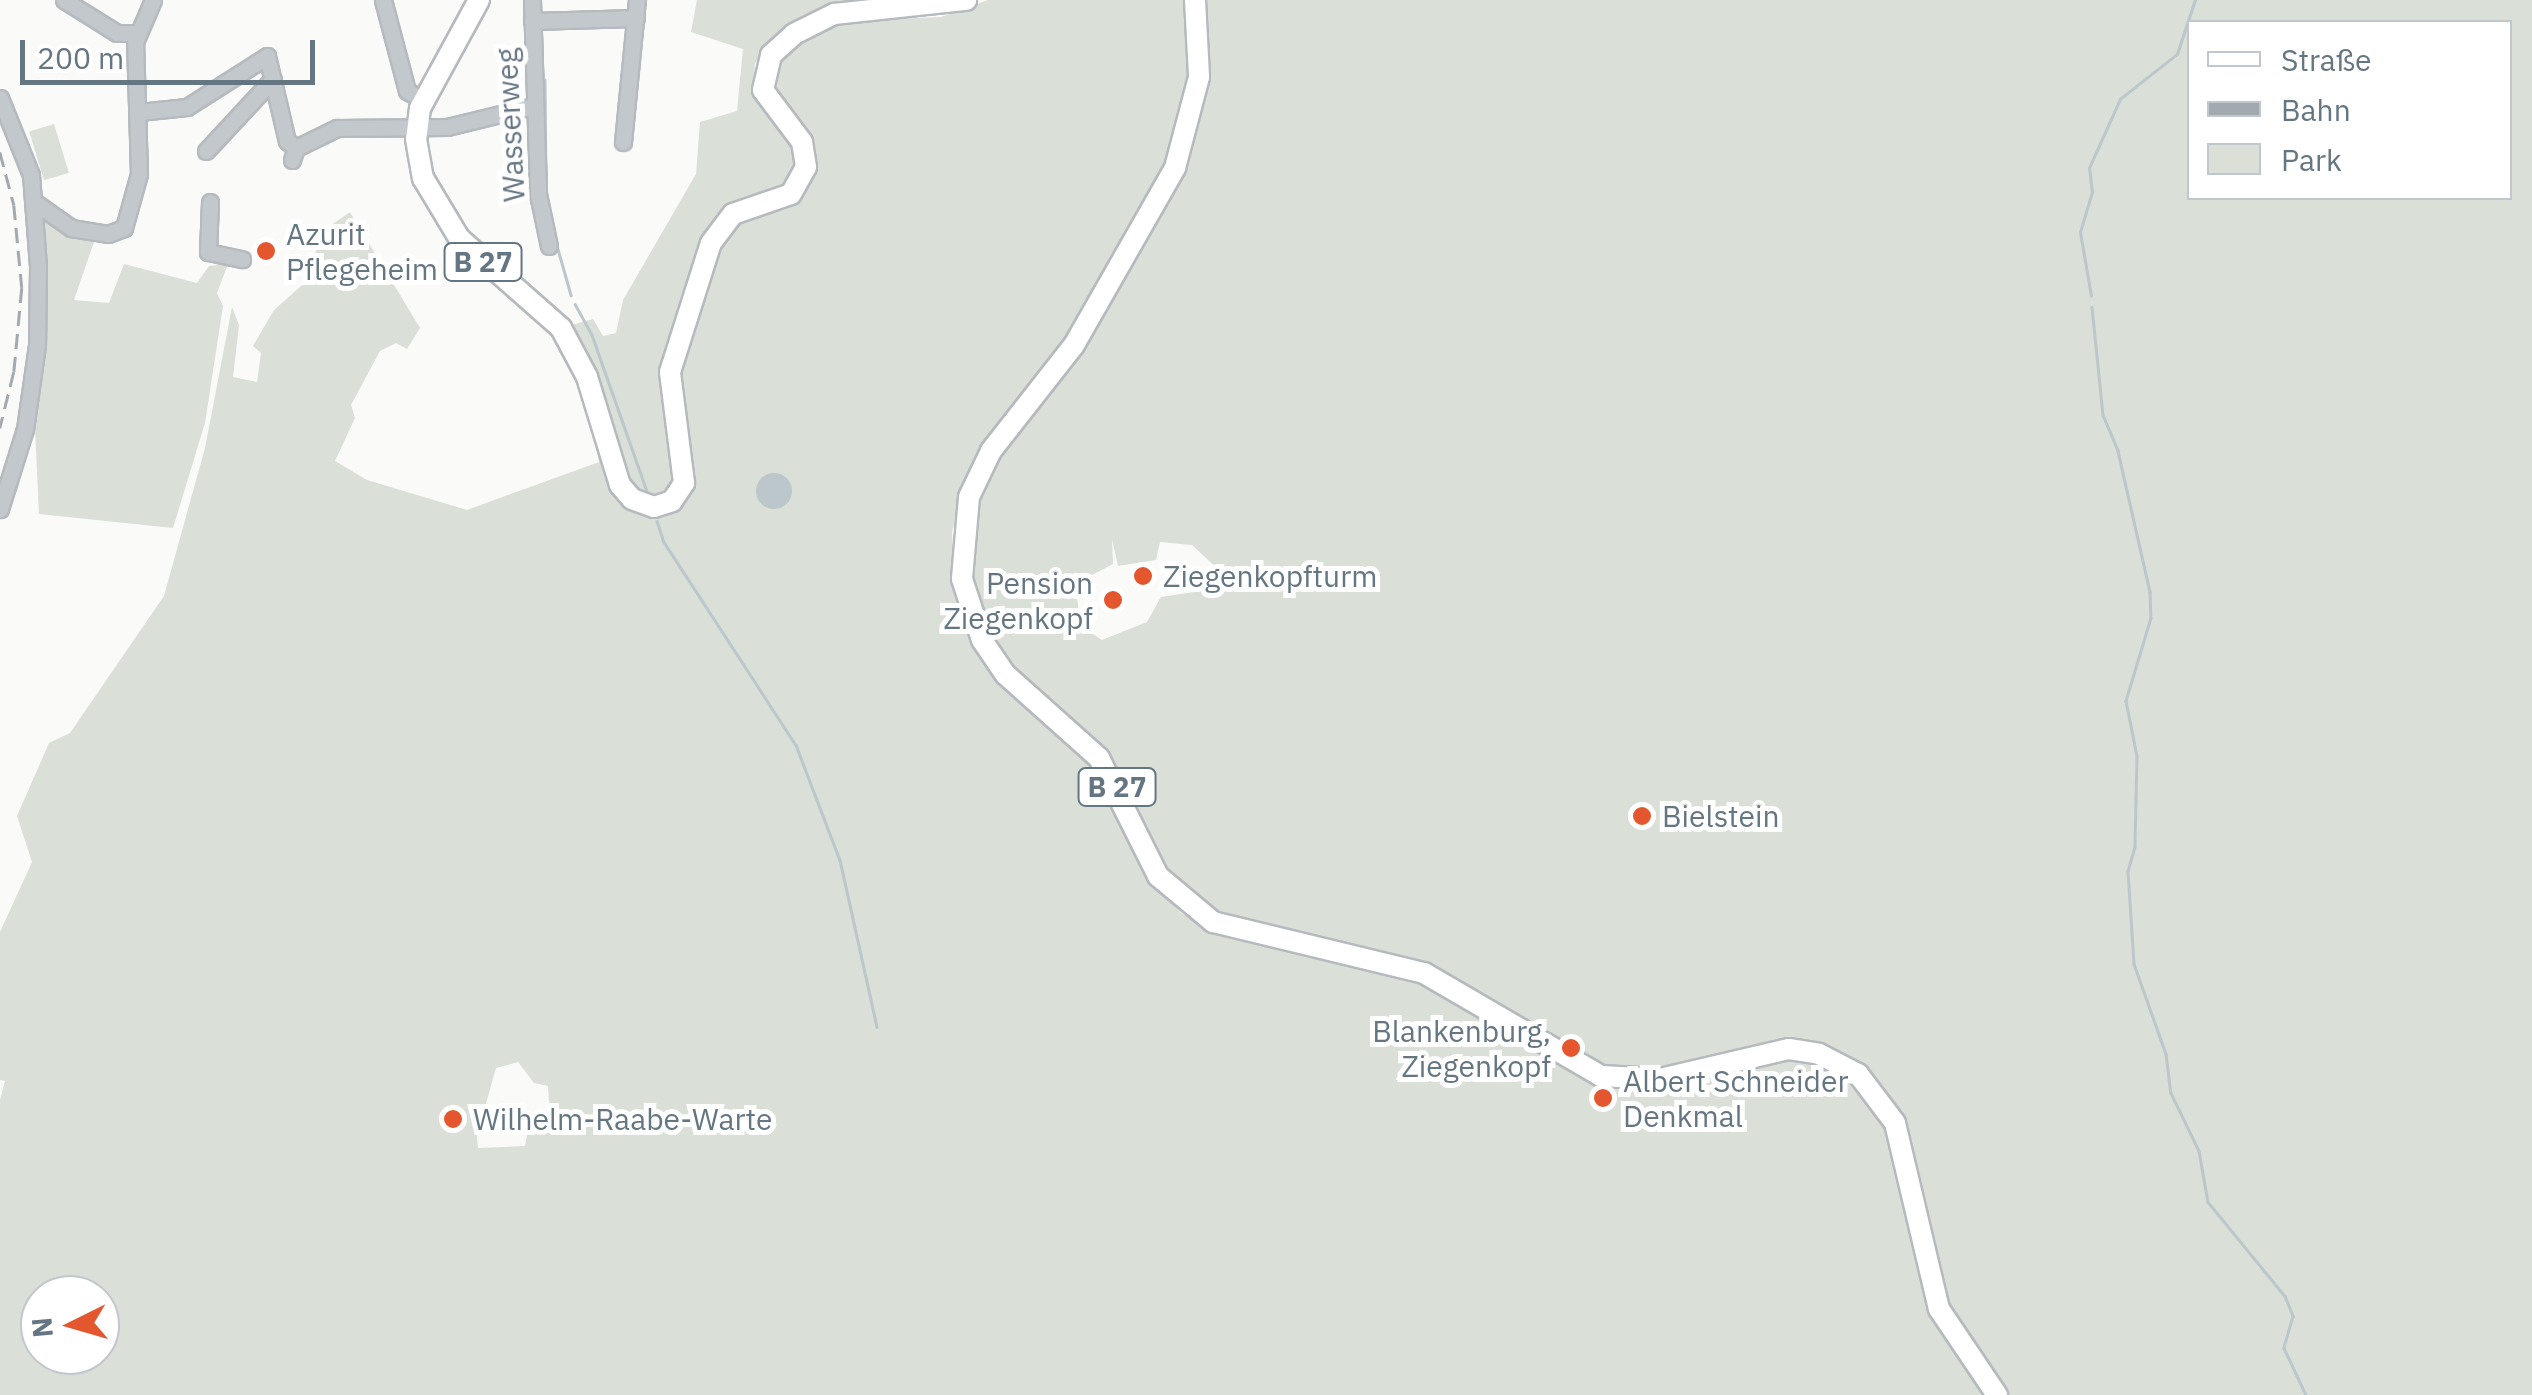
<!DOCTYPE html>
<meta charset="utf-8">
<style>
body{margin:0}
#map{position:relative;width:2532px;height:1395px;overflow:hidden;background:#fafaf8;font-family:"IBM Plex Sans",sans-serif}
div>[style]{position:absolute}
[style*='--x']{left:calc(var(--x)*1px);top:calc(var(--y)*1px);width:calc(var(--w)*1px);rotate:calc(var(--a)*1deg)}
.green>*{inset:0;background:#dadfd7;transform-origin:0 0}
.water>*{inset:0;background:#bbc7cb}
.round{border-radius:50%}
.stream>*{height:2.5px;margin:-1.25px;padding:0 1.25px;transform-origin:1.25px;border-radius:1.25px;background:#bbc7cb}
.roads{filter:drop-shadow(2px 0 #b5babe) drop-shadow(-2px 0 #b5babe) drop-shadow(0 2px #b5babe) drop-shadow(0 -2px #b5babe)}
.minor>*{height:15px;margin:-7.5px;padding:0 7.5px;transform-origin:7.5px;border-radius:7.5px;background:#c3c8cc}
.major>*{height:20px;margin:-10px;padding:0 10px;transform-origin:10px;border-radius:10px;background:#fff}
.rail>*{height:2.5px;margin-top:-1.25px;transform-origin:0;background:repeating-linear-gradient(90deg,#a2aab0 0 15px,transparent 0 23px)}
.dots>*{width:28px;height:28px;translate:-50% -50%;box-sizing:border-box;border:5px solid #fff;border-radius:50%}
span{translate:-50% -50%;white-space:nowrap;text-align:center;line-height:1.15;-webkit-text-stroke:10px #fff;paint-order:stroke}
.shield-label span{padding:2px 8px;background:#fff;border:2px solid;border-radius:8px;-webkit-text-stroke-width:0}
.shield-label{font-size:28px;color:#657683;font-weight:700}
.street-label{font-size:30px;color:#657683}
.poi-label{font-size:30px;color:#657683}
.left{translate:0 -50%;text-align:left}
.right{translate:-100% -50%;text-align:right}
.legend{position:absolute;left:2187px;top:20px;width:325px;height:180px;box-sizing:border-box;background:#fff;border:2px solid #c1c8cd;margin:0;padding:12px 18px;list-style:none;font-size:30px;color:#657683}
.legend li{display:flex;align-items:center;gap:20px;height:50px}
.legend b{width:50px;border:2px solid #c1c8cd}
.north{position:absolute;left:20px;top:1275px;width:100px;height:100px;box-sizing:border-box;background:#fff;border:2px solid #c1c8cd;border-radius:50%;rotate:265deg;font-size:28px;font-weight:700;line-height:40px;text-align:center;color:#657683}
.north::after{content:'';display:block;margin:auto;width:35px;height:45px;background:#e4572e;clip-path:polygon(50% 0,100% 100%,50% 72%,0 100%)}
.scale{position:absolute;left:20px;top:40px;width:295px;height:45px;box-sizing:border-box;border:5px solid #657683;border-top:0;padding-left:12px;font-size:30px;line-height:35px;white-space:nowrap;color:#657683;-webkit-text-stroke:8px #fff;paint-order:stroke}
</style>
<div id="map">
<div class="green">
<div style="clip-path:polygon(697px 0,865px 0,800px 20px,755px 63px,753px 93px,793px 144px,797px 160px,791px 181px,730px 205px,703px 243px,663px 372px,677px 476px,667px 495px,654px 498px,630px 485px,568px 326px,593px 319px,603px 336px,616px 333px,623px 300px,696px 174px,700px 122px,737px 111px,743px 49px,691px 32px)"></div>
<div style="clip-path:polygon(evenodd,988px 0,1188px 0,1191px 77px,1173px 155px,1068px 340px,975px 462px,960px 496px,952px 533px,956px 590px,984px 661px,1089px 758px,1150px 880px,1181px 913px,1208px 928px,1395px 972px,1440px 989px,1589px 1078px,1788px 1057px,1830px 1064px,1875px 1099px,1898px 1155px,1927px 1299px,1990px 1395px,0 1395px,0 1100px,5px 1081px,0 1080px,0 932px,32px 862px,17px 816px,49px 743px,70px 733px,164px 596px,205px 448px,232px 307px,239px 325px,233px 377px,257px 382px,261px 353px,253px 346px,274px 310px,308px 280px,321px 232px,350px 212px,420px 328px,407px 349px,396px 343px,380px 351px,351px 405px,355px 418px,335px 461px,367px 480px,467px 510px,599px 462px,589px 413px,626px 506px,652px 515px,679px 505px,675px 383px,725px 232px,752px 214px,790px 205px,811px 182px,815px 158px,774px 89px,781px 58px,809px 33px,841px 21px,941px 17px,988px 0,518px 1062px,534px 1083px,548px 1086px,550px 1118px,530px 1119px,525px 1146px,478px 1148px,474px 1109px,485px 1107px,496px 1068px,518px 1062px,988px 0,40px 1295px,100px 1295px,100px 1355px,40px 1355px,40px 1295px)"></div>
<div style="clip-path:polygon(evenodd,1202px 0,2532px 0,2532px 1395px,2006px 1395px,1947px 1309px,1903px 1122px,1866px 1069px,1791px 1040px,1659px 1071px,1607px 1070px,1426px 966px,1241px 922px,1215px 912px,1171px 876px,1105px 751px,997px 649px,970px 570px,978px 499px,1001px 452px,1063px 376px,1188px 160px,1207px 58px,1202px 0,2190px 22px,2510px 22px,2510px 198px,2190px 198px,2190px 22px,1202px 0,1112px 539px,1118px 566px,1156px 560px,1160px 542px,1192px 545px,1221px 572px,1221px 588px,1161px 597px,1147px 622px,1102px 640px,1081px 626px,1075px 584px,1113px 564px,1112px 539px)"></div>
<div style="left:54px;top:124px;width:51px;height:26px;rotate:73deg"></div>
<div style="clip-path:polygon(44px 217px,62px 232px,95px 239px,74px 300px,109px 303px,124px 264px,197px 283px,209px 266px,228px 264px,217px 293px,223px 306px,205px 423px,173px 528px,39px 514px,34px 407px)"></div>
</div>
<div class="water">
<div class="round" style="left:756px;top:473px;width:36px;height:36px"></div>
</div>
<div class="stream">
<div style="--x:545;--y:80;--w:114;--a:89.5"></div>
<div style="--x:552;--y:226;--w:14;--a:73"></div>
<div style="--x:558;--y:249;--w:48;--a:74.2"></div>
<div style="--x:2091;--y:296;--w:65;--a:-99.8"></div>
<div style="--x:2080;--y:232;--w:42;--a:-73.3"></div>
<div style="--x:2092;--y:192;--w:24;--a:-97"></div>
<div style="--x:2089;--y:168;--w:76;--a:-65.8"></div>
<div style="--x:2120;--y:99;--w:73;--a:-38.3"></div>
<div style="--x:2177;--y:54;--w:57;--a:-71.6"></div>
<div style="--x:575;--y:304;--w:35;--a:61"></div>
<div style="--x:592;--y:335;--w:165;--a:70.6"></div>
<div style="--x:2092;--y:307;--w:109;--a:84.2"></div>
<div style="--x:2103;--y:415;--w:39;--a:67"></div>
<div style="--x:2118;--y:451;--w:145;--a:77.2"></div>
<div style="--x:2150;--y:592;--w:26;--a:88"></div>
<div style="--x:2151;--y:618;--w:87;--a:106.8"></div>
<div style="--x:2126;--y:701;--w:56;--a:78.7"></div>
<div style="--x:2137;--y:756;--w:91;--a:91.3"></div>
<div style="--x:2135;--y:847;--w:25;--a:106"></div>
<div style="--x:2128;--y:871;--w:93;--a:86.3"></div>
<div style="--x:2134;--y:964;--w:96;--a:70.4"></div>
<div style="--x:2166;--y:1054;--w:39;--a:83"></div>
<div style="--x:2171;--y:1093;--w:64;--a:64.2"></div>
<div style="--x:2199;--y:1151;--w:52;--a:80"></div>
<div style="--x:2208;--y:1202;--w:122;--a:50.7"></div>
<div style="--x:2285;--y:1296;--w:22;--a:68"></div>
<div style="--x:2293;--y:1316;--w:33;--a:106"></div>
<div style="--x:2284;--y:1348;--w:52;--a:64.9"></div>
<div style="--x:657;--y:521;--w:22;--a:72"></div>
<div style="--x:664;--y:542;--w:242;--a:57"></div>
<div style="--x:796;--y:745;--w:123;--a:69.1"></div>
<div style="--x:840;--y:860;--w:171;--a:77.5"></div>
</div>
<div class="roads">
<div class="minor">
<div style="--x:64;--y:0;--w:62;--a:31.9"></div>
<div style="--x:117;--y:33;--w:20;--a:0"></div>
<div style="--x:383;--y:0;--w:94;--a:75.2"></div>
<div style="--x:407;--y:91;--w:18;--a:29"></div>
<div style="--x:532;--y:0;--w:194;--a:88.2"></div>
<div style="--x:538;--y:194;--w:53;--a:78.1"></div>
<div style="--x:532;--y:21;--w:104;--a:-1.7"></div>
<div style="--x:0;--y:98;--w:83;--a:68.1"></div>
<div style="--x:31;--y:175;--w:92;--a:85.6"></div>
<div style="--x:38;--y:267;--w:78;--a:90.7"></div>
<div style="--x:37;--y:345;--w:85;--a:98.1"></div>
<div style="--x:25;--y:429;--w:84;--a:107.4"></div>
<div style="--x:139;--y:112;--w:48;--a:-5.9"></div>
<div style="--x:187;--y:107;--w:95;--a:-32.5"></div>
<div style="--x:267;--y:56;--w:87;--a:76.8"></div>
<div style="--x:287;--y:141;--w:11;--a:38"></div>
<div style="--x:623;--y:142;--w:143;--a:-84.4"></div>
<div style="--x:206;--y:151;--w:98;--a:-47.1"></div>
<div style="--x:292;--y:160;--w:13;--a:-72"></div>
<div style="--x:296;--y:148;--w:46;--a:-26"></div>
<div style="--x:337;--y:128;--w:110;--a:-0.5"></div>
<div style="--x:447;--y:127;--w:89;--a:-13.6"></div>
<div style="--x:210;--y:202;--w:50;--a:92.3"></div>
<div style="--x:208;--y:252;--w:35;--a:12"></div>
<div style="--x:37;--y:204;--w:42;--a:35.2"></div>
<div style="--x:71;--y:228;--w:37;--a:9"></div>
<div style="--x:108;--y:234;--w:17;--a:-21"></div>
<div style="--x:124;--y:228;--w:56;--a:-74.5"></div>
<div style="--x:139;--y:174;--w:132;--a:-91.7"></div>
<div style="--x:135;--y:42;--w:46;--a:-66.8"></div>
</div>
<div class="major">
<div style="--x:479;--y:0;--w:123;--a:118.6"></div>
<div style="--x:420;--y:108;--w:31;--a:97"></div>
<div style="--x:416;--y:139;--w:40;--a:80"></div>
<div style="--x:423;--y:178;--w:70;--a:59"></div>
<div style="--x:459;--y:238;--w:136;--a:41.4"></div>
<div style="--x:561;--y:328;--w:55;--a:62"></div>
<div style="--x:587;--y:377;--w:113;--a:73"></div>
<div style="--x:620;--y:485;--w:18;--a:49"></div>
<div style="--x:632;--y:499;--w:23;--a:20"></div>
<div style="--x:654;--y:507;--w:19;--a:-18"></div>
<div style="--x:672;--y:501;--w:22;--a:-56"></div>
<div style="--x:684;--y:483;--w:112;--a:-97.2"></div>
<div style="--x:670;--y:372;--w:135;--a:-72.4"></div>
<div style="--x:711;--y:243;--w:36;--a:-53"></div>
<div style="--x:733;--y:214;--w:61;--a:-19"></div>
<div style="--x:791;--y:194;--w:31;--a:-61"></div>
<div style="--x:806;--y:167;--w:25;--a:-99"></div>
<div style="--x:802;--y:142;--w:65;--a:-126.9"></div>
<div style="--x:763;--y:90;--w:36;--a:-77"></div>
<div style="--x:771;--y:55;--w:31;--a:-42"></div>
<div style="--x:794;--y:34;--w:45;--a:-26.6"></div>
<div style="--x:834;--y:14;--w:133;--a:-6.1"></div>
<div style="--x:1195;--y:0;--w:77;--a:87"></div>
<div style="--x:1199;--y:77;--w:94;--a:104.8"></div>
<div style="--x:1175;--y:168;--w:204;--a:119.7"></div>
<div style="--x:1074;--y:345;--w:135;--a:128.1"></div>
<div style="--x:991;--y:451;--w:51;--a:115.6"></div>
<div style="--x:969;--y:497;--w:82;--a:94.9"></div>
<div style="--x:962;--y:579;--w:64;--a:71.8"></div>
<div style="--x:982;--y:640;--w:41;--a:55.9"></div>
<div style="--x:1005;--y:674;--w:126;--a:41.8"></div>
<div style="--x:1099;--y:758;--w:132;--a:63.4"></div>
<div style="--x:1158;--y:876;--w:72;--a:39.9"></div>
<div style="--x:1213;--y:922;--w:217;--a:13.6"></div>
<div style="--x:1424;--y:973;--w:205;--a:30.2"></div>
<div style="--x:1601;--y:1076;--w:59;--a:2.9"></div>
<div style="--x:1660;--y:1079;--w:132;--a:-13.1"></div>
<div style="--x:1789;--y:1049;--w:30;--a:9"></div>
<div style="--x:1819;--y:1054;--w:44;--a:27.1"></div>
<div style="--x:1858;--y:1074;--w:61;--a:52.9"></div>
<div style="--x:1895;--y:1123;--w:191;--a:76.7"></div>
<div style="--x:1939;--y:1309;--w:104;--a:56"></div>
</div>
</div>
<div class="rail">
<div style="--x:0;--y:152;--w:55;--a:75.2"></div>
<div style="--x:14;--y:205;--w:83;--a:84.5"></div>
<div style="--x:22;--y:288;--w:84;--a:95.4"></div>
<div style="--x:14;--y:372;--w:58;--a:104"></div>
</div>
<div class="dots">
<div style="left:266px;top:251px;background:#e4572e"></div>
<div style="left:1143px;top:576px;background:#e4572e"></div>
<div style="left:1113px;top:600px;background:#e4572e"></div>
<div style="left:1642px;top:816px;background:#e4572e"></div>
<div style="left:1571px;top:1048px;background:#e4572e"></div>
<div style="left:1603px;top:1098px;background:#e4572e"></div>
<div style="left:453px;top:1119px;background:#e4572e"></div>
</div>
<div class="shield-label">
<span style="left:483px;top:262px">B 27</span>
<span style="left:1117px;top:787px">B 27</span>
</div>
<div class="street-label">
<span style="left:510px;top:125px;rotate:-93deg">Wasserweg</span>
</div>
<div class="poi-label">
<span class="left" style="left:286px;top:251px">Azurit<br>Pflegeheim</span>
<span class="left" style="left:1163px;top:576px">Ziegenkopfturm</span>
<span class="right" style="left:1093px;top:600px">Pension<br>Ziegenkopf</span>
<span class="left" style="left:1662px;top:816px">Bielstein</span>
<span class="right" style="left:1551px;top:1048px">Blankenburg,<br>Ziegenkopf</span>
<span class="left" style="left:1623px;top:1098px">Albert Schneider<br>Denkmal</span>
<span class="left" style="left:473px;top:1119px">Wilhelm-Raabe-Warte</span>
</div>
<ul class="legend">
<li><b style="height:12px;background:#fff"></b>Straße</li>
<li><b style="height:12px;background:#a2aab0"></b>Bahn</li>
<li><b style="height:28px;background:#dadfd7"></b>Park</li>
</ul>
<div class="north">N</div>
<div class="scale">200 m</div>
</div>
